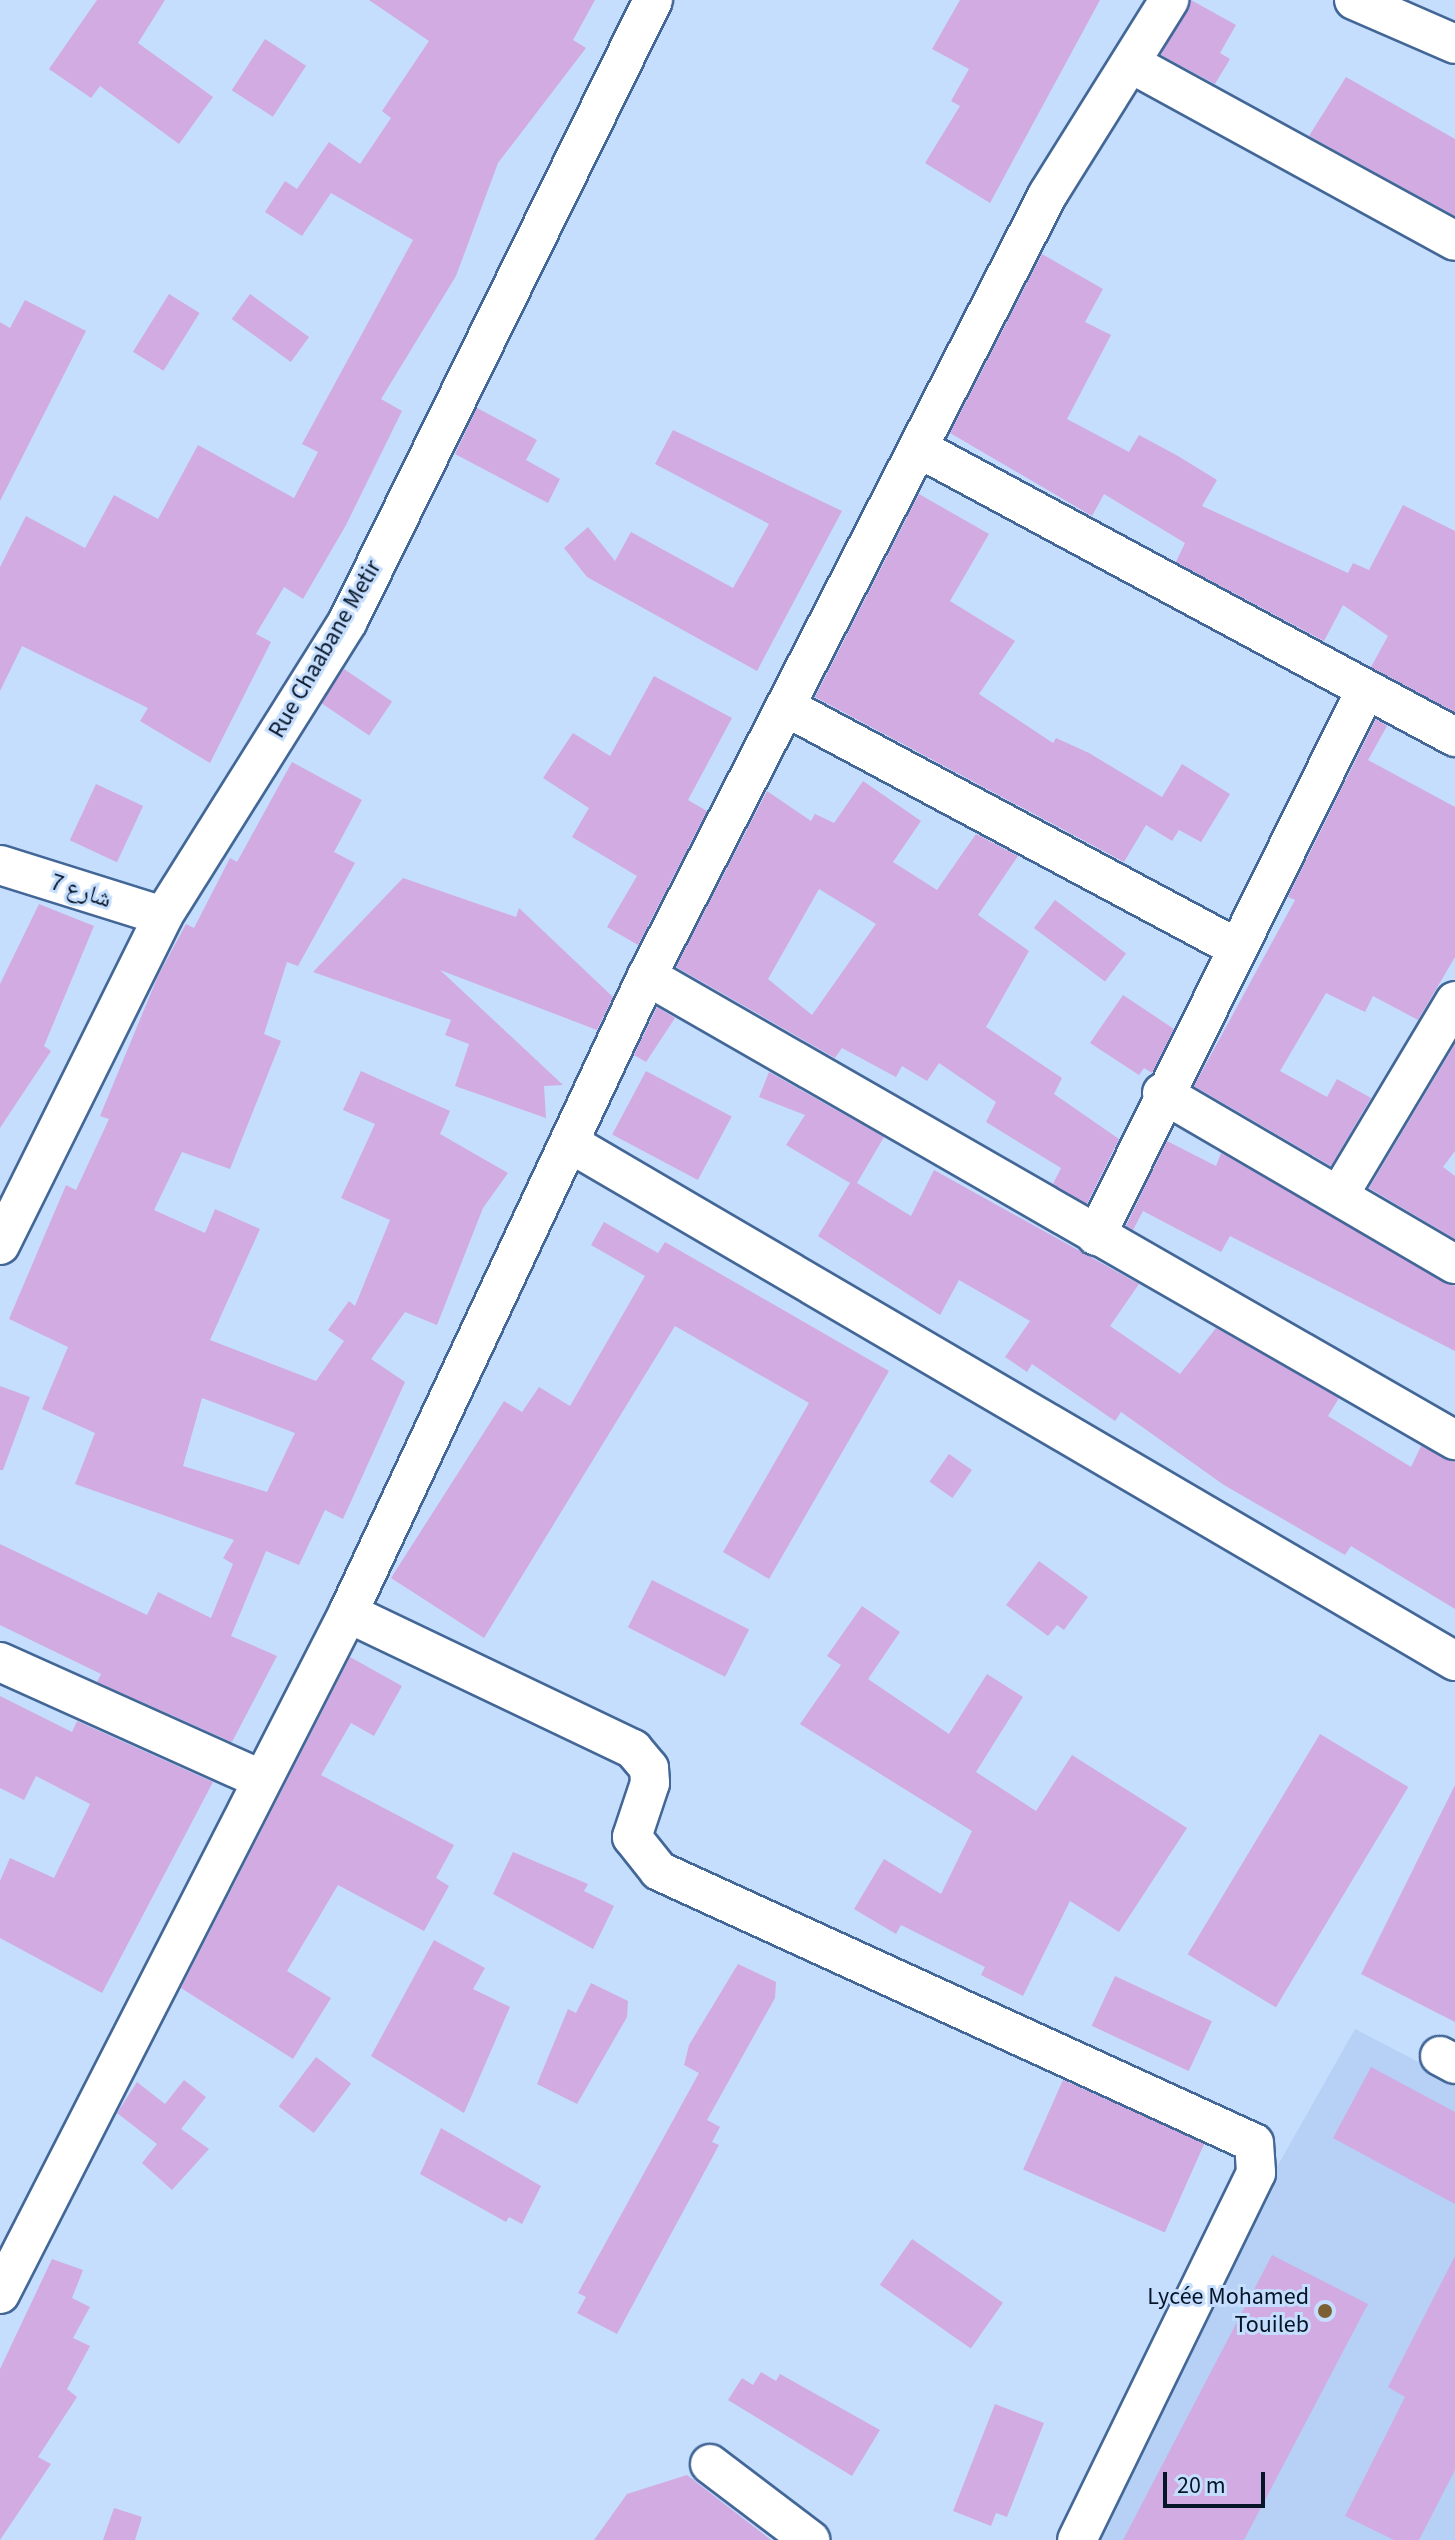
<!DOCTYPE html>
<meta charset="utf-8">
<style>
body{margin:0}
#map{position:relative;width:1455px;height:2540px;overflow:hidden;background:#c5defe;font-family:"Source Sans 3","Noto Naskh Arabic",sans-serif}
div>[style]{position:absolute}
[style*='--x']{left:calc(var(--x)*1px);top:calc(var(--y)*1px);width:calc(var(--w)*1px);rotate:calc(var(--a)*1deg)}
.built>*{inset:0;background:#b6d1f5}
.building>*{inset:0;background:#d1abe2;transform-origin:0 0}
.roads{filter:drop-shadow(2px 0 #436796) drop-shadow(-2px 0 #436796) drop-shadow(0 2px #436796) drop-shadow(0 -2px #436796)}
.minor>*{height:38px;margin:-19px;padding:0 19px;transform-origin:19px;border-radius:19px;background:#fff}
.dots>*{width:22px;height:22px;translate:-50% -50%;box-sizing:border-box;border:4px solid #c5defe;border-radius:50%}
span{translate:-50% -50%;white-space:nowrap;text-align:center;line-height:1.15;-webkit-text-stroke:6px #c5defe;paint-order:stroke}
.street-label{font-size:24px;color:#071528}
.poi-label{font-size:24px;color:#071528}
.right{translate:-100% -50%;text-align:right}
.scale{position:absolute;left:1163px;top:2472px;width:102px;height:36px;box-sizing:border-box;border:4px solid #071528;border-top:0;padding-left:10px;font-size:24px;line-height:28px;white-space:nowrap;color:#071528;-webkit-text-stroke:6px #c5defe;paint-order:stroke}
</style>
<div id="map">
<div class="built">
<div style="clip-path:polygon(1355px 2029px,1455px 2081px,1455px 2540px,1066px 2540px)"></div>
</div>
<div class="building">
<div style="clip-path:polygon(97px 0,165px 0,138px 43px,213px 97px,179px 144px,100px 86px,91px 98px,49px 69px)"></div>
<div style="clip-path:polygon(369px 0,595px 0,573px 40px,586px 48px,498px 163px,456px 276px,381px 399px,402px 411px,346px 525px,303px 599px,284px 587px,256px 634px,271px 642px,210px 763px,140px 721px,148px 708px,22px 646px,0 691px,0 567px,26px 516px,85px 548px,114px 495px,158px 519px,198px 445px,294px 498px,318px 452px,302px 444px,413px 240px,331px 193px,302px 236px,265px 212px,285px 181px,297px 189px,329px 142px,360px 164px,391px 118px,382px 111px,429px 41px)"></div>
<div style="clip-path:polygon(960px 0,1100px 0,990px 203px,925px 163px,960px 106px,951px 101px,969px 69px,932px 49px)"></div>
<div style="clip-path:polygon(1191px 0,1236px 25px,1220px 53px,1230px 59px,1215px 84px,1161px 55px)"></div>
<div style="left:265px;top:39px;width:49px;height:61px;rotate:33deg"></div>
<div style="clip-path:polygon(1346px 77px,1455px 139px,1455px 216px,1309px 136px)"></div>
<div style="clip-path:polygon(1042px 254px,1103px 289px,1085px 322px,1111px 335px,1067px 419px,1129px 452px,1139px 435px,1178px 456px,1217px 480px,1202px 506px,1348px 573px,1353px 563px,1369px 570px,1403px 505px,1455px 531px,1455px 712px,1371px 667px,1388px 636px,1343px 605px,1324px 641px,1176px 562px,1185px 543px,1104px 494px,1092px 516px,950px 433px)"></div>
<div style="left:169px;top:294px;width:36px;height:68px;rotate:32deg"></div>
<div style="left:250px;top:294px;width:73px;height:31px;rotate:36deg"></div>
<div style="clip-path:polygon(25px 300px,86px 331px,0 501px,0 322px,10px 328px)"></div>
<div style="clip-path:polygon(477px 408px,537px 440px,526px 460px,560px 479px,548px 503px,455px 454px)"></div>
<div style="clip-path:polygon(673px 430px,842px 511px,757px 671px,587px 577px,564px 548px,588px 527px,615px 561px,631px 532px,733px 588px,769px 524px,655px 464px)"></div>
<div style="clip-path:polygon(919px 494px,989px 534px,950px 601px,1015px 641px,979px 694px,1053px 743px,1056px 738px,1089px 753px,1162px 797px,1182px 764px,1230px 794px,1201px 842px,1179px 830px,1172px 841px,1146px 825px,1124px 862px,815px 697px)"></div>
<div style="left:344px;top:669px;width:58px;height:41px;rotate:34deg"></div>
<div style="clip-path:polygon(654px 676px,732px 718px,688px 800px,707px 811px,638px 945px,607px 927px,637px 876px,572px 837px,589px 808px,543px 778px,573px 733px,610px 756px)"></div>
<div style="clip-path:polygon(1376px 719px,1387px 726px,1368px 760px,1455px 807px,1455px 957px,1418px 1020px,1373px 996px,1365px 1012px,1326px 993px,1280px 1071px,1327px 1097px,1337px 1079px,1371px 1098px,1331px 1166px,1194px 1086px,1295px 900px,1288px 897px)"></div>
<div style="clip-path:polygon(evenodd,292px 762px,362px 800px,334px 852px,355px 863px,298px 966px,287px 962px,264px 1034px,281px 1041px,230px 1169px,182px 1152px,154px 1210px,205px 1233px,215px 1209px,260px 1229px,210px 1340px,316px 1381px,344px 1341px,328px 1330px,349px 1301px,355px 1306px,390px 1220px,341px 1198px,375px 1124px,343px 1110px,361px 1071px,450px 1111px,440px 1134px,508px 1173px,483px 1208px,437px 1325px,405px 1312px,371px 1359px,405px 1382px,343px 1519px,325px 1510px,299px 1565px,266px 1551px,231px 1636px,277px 1656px,232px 1742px,97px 1682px,101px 1674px,0 1625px,0 1544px,147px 1615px,158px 1592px,211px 1618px,233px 1564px,223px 1558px,234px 1540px,75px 1484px,95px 1433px,42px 1409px,68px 1347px,9px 1319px,66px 1185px,76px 1190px,109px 1119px,100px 1116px,158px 976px,186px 924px,194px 928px,230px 858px,237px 862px,292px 762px,202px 1398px,295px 1433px,267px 1492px,183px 1466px,202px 1398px)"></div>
<div style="clip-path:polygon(evenodd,863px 781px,921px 821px,893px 862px,937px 890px,976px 834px,1018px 856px,978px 915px,1029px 951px,986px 1027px,1062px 1078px,1054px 1094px,1119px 1139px,1087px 1204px,1053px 1184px,1061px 1168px,986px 1122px,996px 1102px,939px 1063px,927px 1081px,902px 1066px,896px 1077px,842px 1048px,835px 1058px,676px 967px,767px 791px,811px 821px,815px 814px,834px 823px,863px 781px,819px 889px,876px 924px,812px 1015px,768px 979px,819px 889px)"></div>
<div style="left:96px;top:784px;width:52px;height:62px;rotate:25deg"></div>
<div style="clip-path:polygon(403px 878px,516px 917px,519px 908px,613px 997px,597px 1030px,440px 970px,563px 1085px,544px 1086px,546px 1118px,455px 1086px,469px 1044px,445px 1035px,451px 1020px,313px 972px)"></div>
<div style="left:1055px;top:900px;width:89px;height:35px;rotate:37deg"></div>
<div style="clip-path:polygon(39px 904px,94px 926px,44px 1046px,51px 1051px,0 1128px,0 984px)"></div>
<div style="clip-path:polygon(1123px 995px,1174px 1029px,1152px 1073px,1144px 1068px,1139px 1075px,1090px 1043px)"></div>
<div style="clip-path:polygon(657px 1007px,675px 1018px,646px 1062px,634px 1055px)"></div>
<div style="clip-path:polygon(1455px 1044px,1455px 1151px,1443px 1167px,1455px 1176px,1455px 1239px,1369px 1188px)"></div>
<div style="left:646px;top:1071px;width:97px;height:72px;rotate:28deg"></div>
<div style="clip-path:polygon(769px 1072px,884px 1137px,857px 1183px,911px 1216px,934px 1170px,1139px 1284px,1110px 1326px,1180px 1374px,1216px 1328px,1339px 1398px,1328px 1416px,1411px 1467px,1421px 1446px,1455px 1462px,1455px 1609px,1351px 1546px,1345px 1555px,1224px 1485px,1121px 1412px,1115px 1421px,1032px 1364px,1027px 1372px,1005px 1357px,1030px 1321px,959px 1280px,940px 1315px,818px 1236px,850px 1183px,786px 1145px,805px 1115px,759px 1097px)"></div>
<div style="clip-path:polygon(1167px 1141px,1216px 1166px,1221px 1153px,1455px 1286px,1455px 1351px,1230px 1236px,1221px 1252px,1143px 1211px,1133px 1230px,1126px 1226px)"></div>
<div style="clip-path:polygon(604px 1222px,658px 1253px,665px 1242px,889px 1371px,769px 1579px,723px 1552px,809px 1403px,675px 1326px,484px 1638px,391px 1578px,504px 1401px,522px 1412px,539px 1387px,570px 1406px,645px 1276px,591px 1245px)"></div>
<div style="clip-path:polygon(0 1386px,30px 1397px,3px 1470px,0 1470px)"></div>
<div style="left:949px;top:1454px;width:28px;height:34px;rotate:35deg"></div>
<div style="clip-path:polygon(1039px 1561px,1088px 1597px,1064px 1630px,1057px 1625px,1048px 1636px,1006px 1605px)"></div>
<div style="left:652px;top:1580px;width:109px;height:53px;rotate:27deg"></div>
<div style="clip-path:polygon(862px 1606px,900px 1632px,868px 1679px,949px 1734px,987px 1674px,1023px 1697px,976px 1772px,1036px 1811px,1072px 1755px,1187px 1828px,1119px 1932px,1070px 1901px,1023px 1996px,981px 1975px,985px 1967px,901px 1925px,896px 1934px,854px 1909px,884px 1859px,941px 1894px,972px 1831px,800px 1724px,841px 1665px,827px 1656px)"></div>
<div style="clip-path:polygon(350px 1657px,402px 1686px,374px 1736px,351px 1723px,321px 1775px,454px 1845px,436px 1878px,449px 1886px,424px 1931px,338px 1885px,287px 1971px,331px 1998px,293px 2059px,181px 1988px)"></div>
<div style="clip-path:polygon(0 1696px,72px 1732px,77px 1721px,213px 1782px,102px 1993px,0 1938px,0 1881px,10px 1858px,54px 1878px,90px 1804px,36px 1776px,24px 1800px,0 1788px)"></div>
<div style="left:1320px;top:1734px;width:103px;height:257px;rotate:31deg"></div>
<div style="clip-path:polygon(1455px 1785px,1455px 2022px,1361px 1974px)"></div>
<div style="clip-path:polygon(513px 1852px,588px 1884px,584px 1891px,614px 1906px,593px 1949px,493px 1894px)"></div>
<div style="clip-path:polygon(434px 1940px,485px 1968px,473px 1989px,510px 2007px,464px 2113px,371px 2056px)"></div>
<div style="clip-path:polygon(738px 1964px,776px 1982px,775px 1998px,707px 2120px,720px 2127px,712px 2142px,719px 2145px,617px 2334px,577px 2313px,586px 2297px,578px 2293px,699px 2073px,684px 2065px,689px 2045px)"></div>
<div style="left:1115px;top:1976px;width:107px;height:55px;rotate:25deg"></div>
<div style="clip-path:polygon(591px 1983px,628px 2001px,627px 2017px,577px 2104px,537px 2084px,568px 2009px,576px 2013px)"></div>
<div style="left:316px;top:2057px;width:44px;height:62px;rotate:37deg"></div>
<div style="clip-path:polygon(1371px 2067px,1455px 2112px,1455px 2204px,1333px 2138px)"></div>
<div style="clip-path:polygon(184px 2080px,206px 2097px,181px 2129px,209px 2149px,172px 2190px,142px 2163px,157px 2144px,117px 2113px,137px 2082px,165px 2104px)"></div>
<div style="left:1063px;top:2080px;width:155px;height:98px;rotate:24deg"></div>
<div style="clip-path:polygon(441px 2128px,541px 2186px,522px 2224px,509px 2217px,506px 2222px,420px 2174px)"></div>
<div style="left:912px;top:2239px;width:111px;height:56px;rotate:35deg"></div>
<div style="clip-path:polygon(1272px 2255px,1368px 2304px,1244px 2540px,1123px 2540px)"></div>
<div style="clip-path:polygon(1455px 2256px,1455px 2470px,1419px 2540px,1394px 2540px,1345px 2516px,1405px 2397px,1388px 2387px)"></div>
<div style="clip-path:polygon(52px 2259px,83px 2270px,72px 2298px,90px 2307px,73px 2338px,90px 2346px,67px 2389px,77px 2397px,38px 2457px,51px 2464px,0 2540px,0 2369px)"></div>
<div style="clip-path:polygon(761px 2372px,776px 2381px,780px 2374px,880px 2430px,852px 2476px,728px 2400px,742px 2378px,753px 2385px)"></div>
<div style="clip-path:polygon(995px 2404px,1044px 2423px,1007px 2517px,996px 2513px,991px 2526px,953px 2511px)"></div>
<div style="clip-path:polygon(687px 2475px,771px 2540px,594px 2540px,627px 2494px)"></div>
<div style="clip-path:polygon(114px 2508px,142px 2517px,135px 2540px,103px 2540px)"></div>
</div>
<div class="roads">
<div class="minor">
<div style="--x:1354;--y:0;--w:110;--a:23.5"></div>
<div style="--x:1132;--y:64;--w:368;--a:28.7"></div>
<div style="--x:920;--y:449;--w:608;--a:28.29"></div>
<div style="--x:786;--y:707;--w:511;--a:28.12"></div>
<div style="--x:0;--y:865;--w:171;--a:17.4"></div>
<div style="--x:647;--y:976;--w:932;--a:29.87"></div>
<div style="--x:1162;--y:1093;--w:339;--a:30.3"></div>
<div style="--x:573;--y:1145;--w:1022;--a:30.33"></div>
<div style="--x:1339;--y:1195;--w:226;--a:-59.1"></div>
<div style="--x:1096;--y:1236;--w:608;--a:-63.73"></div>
<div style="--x:0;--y:1245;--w:367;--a:-63.6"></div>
<div style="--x:163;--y:916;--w:348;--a:-57.9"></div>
<div style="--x:348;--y:621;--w:692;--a:-63.84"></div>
<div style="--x:348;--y:1613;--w:316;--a:25.5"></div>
<div style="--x:633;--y:1749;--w:25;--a:50"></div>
<div style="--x:649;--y:1768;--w:15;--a:86"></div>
<div style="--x:650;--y:1783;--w:57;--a:108.4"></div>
<div style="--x:632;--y:1837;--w:43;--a:51.5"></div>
<div style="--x:659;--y:1871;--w:654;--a:24.57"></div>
<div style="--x:1254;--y:2143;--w:30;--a:86"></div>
<div style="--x:1256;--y:2173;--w:408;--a:116"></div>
<div style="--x:0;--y:1662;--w:287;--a:24.2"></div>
<div style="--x:1440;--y:2056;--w:17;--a:28"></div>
<div style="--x:0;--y:2294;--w:765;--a:-62.93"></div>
<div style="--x:348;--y:1613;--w:704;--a:-64.86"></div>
<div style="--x:647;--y:976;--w:879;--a:-62.85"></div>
<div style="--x:1048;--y:194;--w:229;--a:-58"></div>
<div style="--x:710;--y:2464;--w:126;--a:37.2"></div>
</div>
</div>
<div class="dots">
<div style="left:1325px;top:2311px;background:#7c5f33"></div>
</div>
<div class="street-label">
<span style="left:325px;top:649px;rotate:-60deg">Rue Chaabane Metir</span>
<span style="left:81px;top:891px;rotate:18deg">شارع 7</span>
</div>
<div class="poi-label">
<span class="right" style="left:1309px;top:2311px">Lycée Mohamed<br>Touileb</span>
</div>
<div class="scale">20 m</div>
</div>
